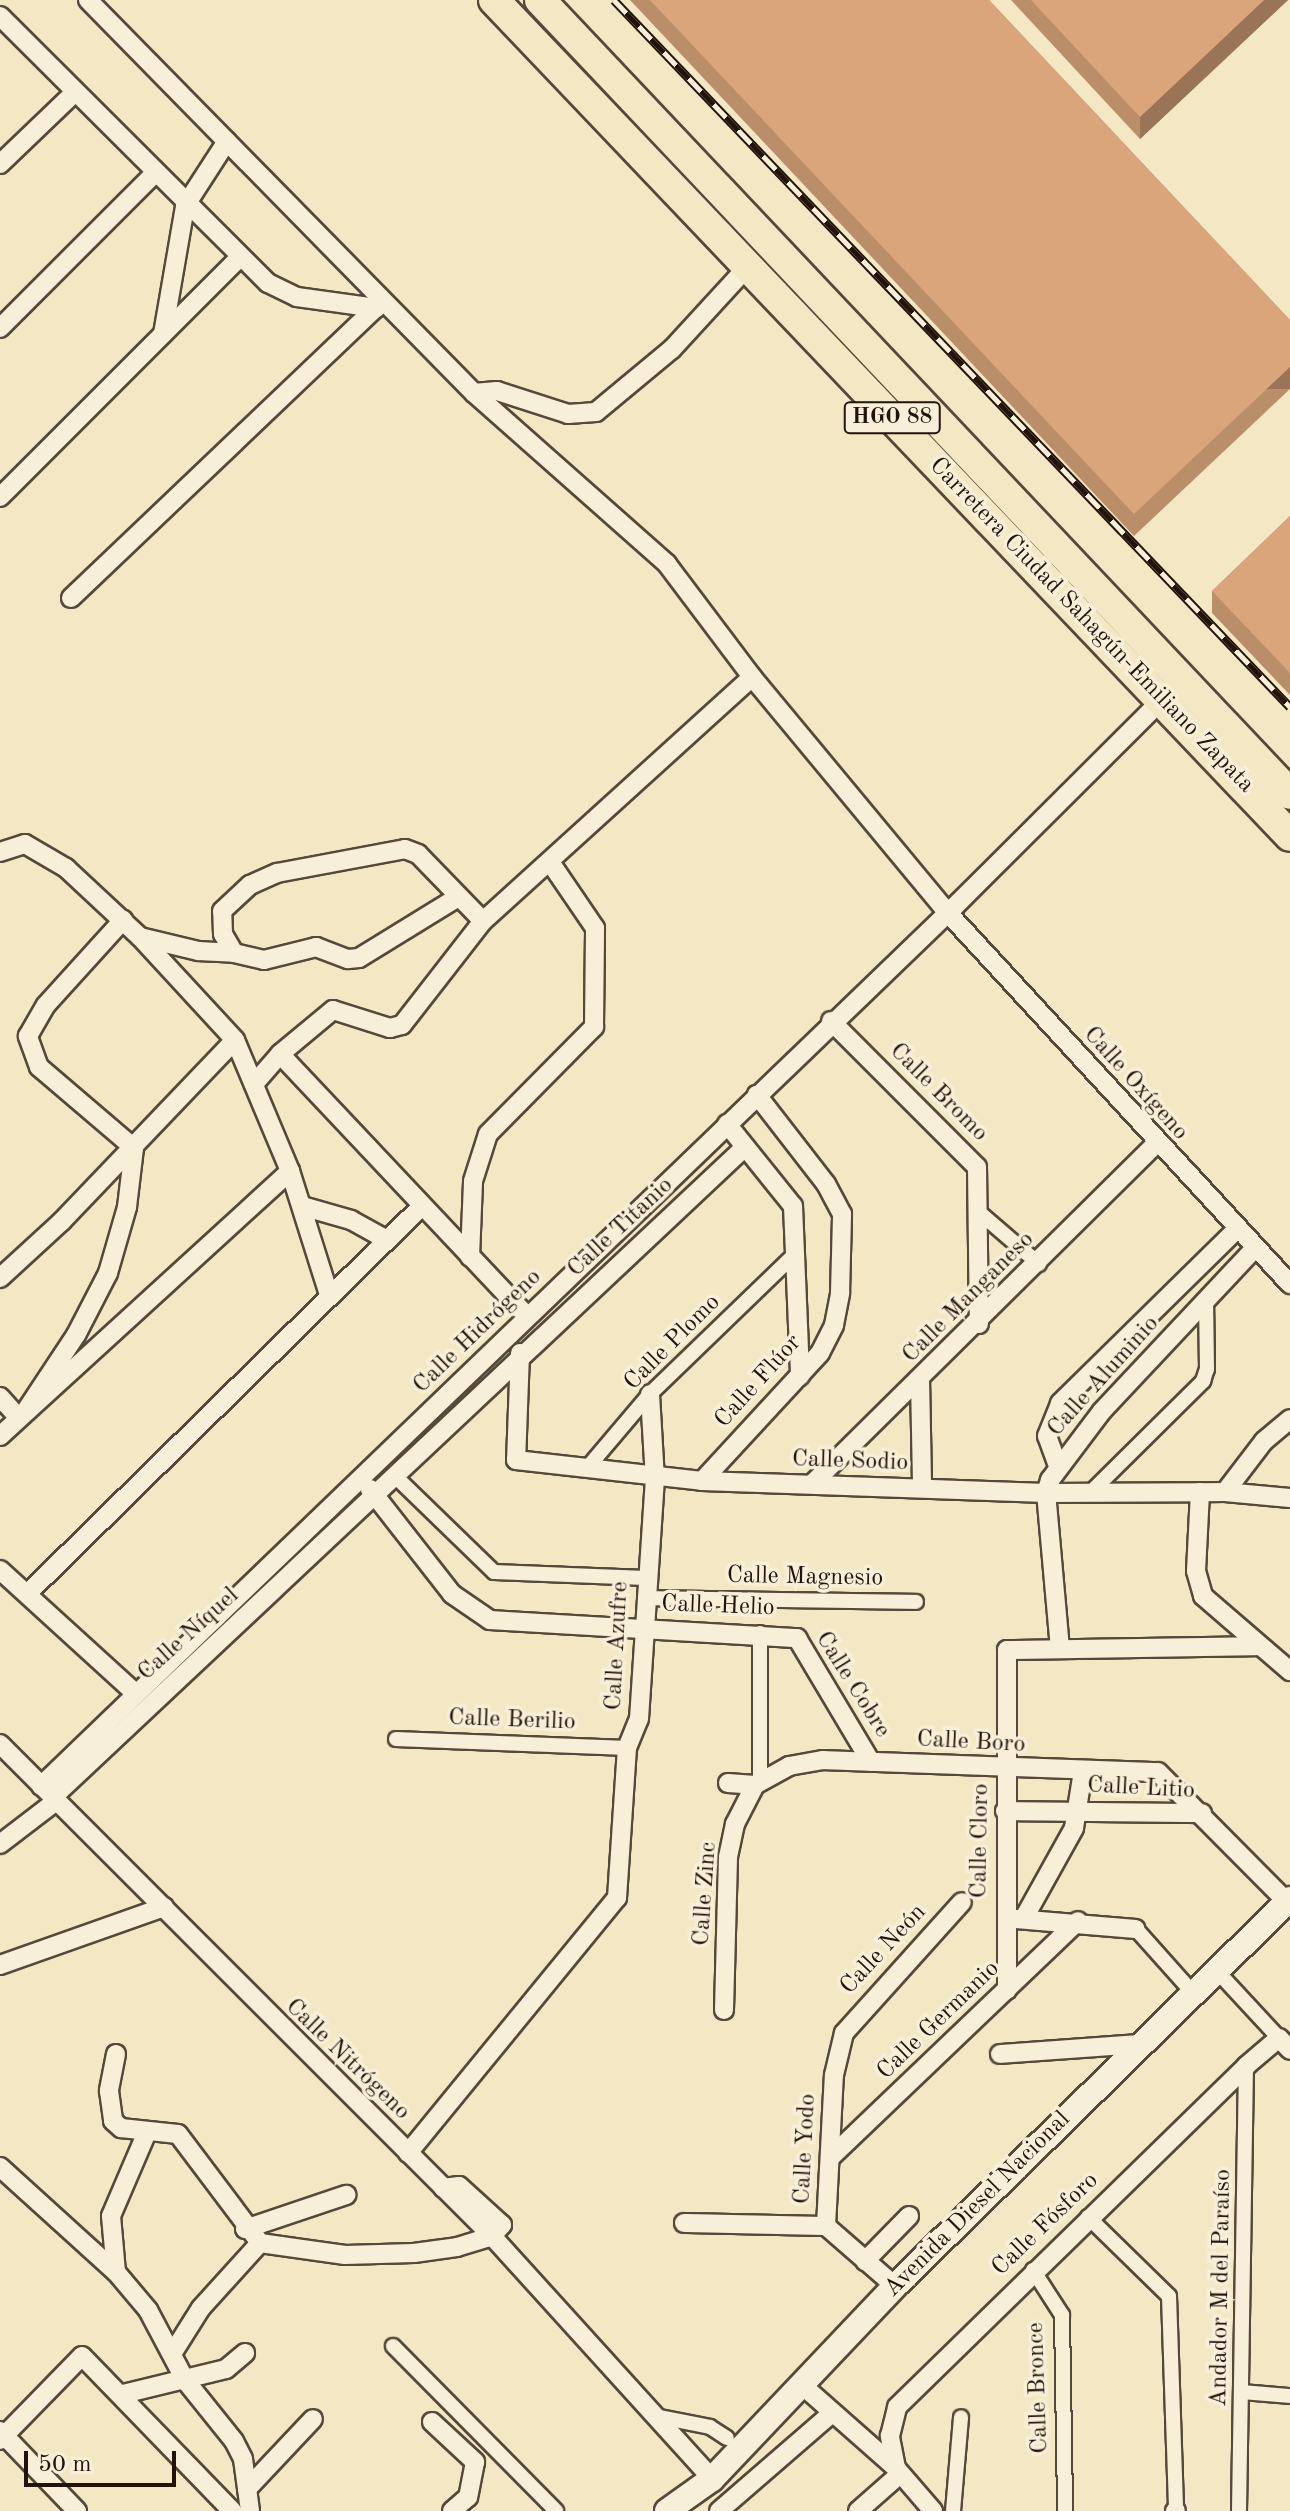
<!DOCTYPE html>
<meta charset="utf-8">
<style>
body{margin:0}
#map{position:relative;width:1290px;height:2511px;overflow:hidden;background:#f4e7c3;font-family:"Old Standard TT",serif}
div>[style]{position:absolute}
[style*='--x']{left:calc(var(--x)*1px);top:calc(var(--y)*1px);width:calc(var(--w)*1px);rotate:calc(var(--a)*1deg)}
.roads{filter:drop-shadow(2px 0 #56483a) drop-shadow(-2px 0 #56483a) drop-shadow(0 2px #56483a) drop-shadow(0 -2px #56483a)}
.pedestrian>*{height:14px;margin:-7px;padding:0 7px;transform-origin:7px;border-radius:7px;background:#f8efd8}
.minor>*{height:18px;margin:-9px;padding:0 9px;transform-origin:9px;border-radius:9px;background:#f8efd8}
.tertiary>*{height:24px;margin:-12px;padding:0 12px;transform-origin:12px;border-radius:12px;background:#f8efd8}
.primary>*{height:30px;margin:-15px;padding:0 15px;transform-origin:15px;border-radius:15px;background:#f4e7c3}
.rail>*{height:9px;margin-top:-4.5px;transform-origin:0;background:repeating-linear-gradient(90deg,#f8efd8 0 18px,#22130c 0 36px);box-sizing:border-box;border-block:2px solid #22130c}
.wall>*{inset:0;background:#bb8e6a}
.shaded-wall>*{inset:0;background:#997456;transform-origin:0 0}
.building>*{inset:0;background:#daa57b}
span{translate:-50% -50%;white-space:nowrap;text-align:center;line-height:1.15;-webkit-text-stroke:7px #f8efd8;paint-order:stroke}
.shield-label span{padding:2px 6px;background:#f8efd8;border:2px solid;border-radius:6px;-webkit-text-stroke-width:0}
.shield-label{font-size:22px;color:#22130c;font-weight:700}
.street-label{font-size:24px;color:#22130c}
.scale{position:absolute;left:24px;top:2451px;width:152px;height:36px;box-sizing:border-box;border:4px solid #22130c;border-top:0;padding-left:10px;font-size:24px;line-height:28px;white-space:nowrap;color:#22130c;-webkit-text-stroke:6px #f8efd8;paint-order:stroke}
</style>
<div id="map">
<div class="roads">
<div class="pedestrian">
<div style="--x:980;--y:1213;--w:78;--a:40.8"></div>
<div style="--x:588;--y:1467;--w:96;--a:-49.7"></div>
<div style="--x:650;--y:1394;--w:200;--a:-44"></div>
<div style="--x:397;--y:1478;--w:135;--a:44.1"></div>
<div style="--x:494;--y:1572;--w:152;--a:2.3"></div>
<div style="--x:1089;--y:1494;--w:161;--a:-44.7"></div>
<div style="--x:1203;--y:1381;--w:13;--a:-72"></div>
<div style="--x:1207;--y:1369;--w:70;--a:-90.8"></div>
<div style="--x:645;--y:1598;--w:271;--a:0.8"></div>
<div style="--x:760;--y:1633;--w:146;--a:90"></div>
<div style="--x:396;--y:1739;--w:231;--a:2.2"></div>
<div style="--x:1136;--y:1929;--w:86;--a:48.3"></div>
<div style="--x:1216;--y:1970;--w:93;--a:47.2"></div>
<div style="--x:1088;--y:2217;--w:113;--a:44.3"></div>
<div style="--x:1169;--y:2296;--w:215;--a:88.1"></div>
<div style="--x:1033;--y:2270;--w:54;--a:57.2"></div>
<div style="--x:1062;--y:2315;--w:196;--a:89.1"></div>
<div style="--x:393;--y:2346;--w:232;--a:45.3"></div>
<div style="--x:1243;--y:2392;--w:47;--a:4.9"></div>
<div style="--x:655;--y:2416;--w:56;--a:11.3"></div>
<div style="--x:710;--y:2427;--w:20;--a:33"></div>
<div style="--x:953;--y:2511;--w:94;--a:-85.1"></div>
<div style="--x:1239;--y:2511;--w:445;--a:-89.1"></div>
</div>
<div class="minor">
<div style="--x:88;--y:0;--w:551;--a:45.51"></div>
<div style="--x:474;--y:393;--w:258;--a:41.5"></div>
<div style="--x:667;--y:564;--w:141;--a:53"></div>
<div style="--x:752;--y:677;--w:307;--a:50.3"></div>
<div style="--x:948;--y:913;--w:505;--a:47.33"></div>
<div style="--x:0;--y:16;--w:378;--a:44.9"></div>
<div style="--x:268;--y:283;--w:32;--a:26"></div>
<div style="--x:297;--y:297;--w:80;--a:7.9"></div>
<div style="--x:0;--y:164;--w:103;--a:-43.8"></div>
<div style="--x:0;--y:328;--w:218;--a:-45"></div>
<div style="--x:163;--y:334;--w:130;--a:-80.2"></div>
<div style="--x:185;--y:206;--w:77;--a:-57.1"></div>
<div style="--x:474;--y:393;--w:23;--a:-5"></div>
<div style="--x:497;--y:391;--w:75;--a:17.9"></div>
<div style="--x:568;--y:414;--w:28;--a:-4"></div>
<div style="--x:596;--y:412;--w:99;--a:-39.7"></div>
<div style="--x:672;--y:349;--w:113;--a:-47.5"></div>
<div style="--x:0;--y:497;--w:338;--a:-45"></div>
<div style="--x:71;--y:598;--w:427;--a:-43.6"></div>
<div style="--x:0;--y:852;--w:26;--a:-18"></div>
<div style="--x:25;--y:844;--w:48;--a:30.3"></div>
<div style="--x:66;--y:868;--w:101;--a:43"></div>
<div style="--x:140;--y:937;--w:140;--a:47.3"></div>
<div style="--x:235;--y:1040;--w:142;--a:67.2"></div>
<div style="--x:290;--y:1171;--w:130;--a:72.5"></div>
<div style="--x:140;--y:937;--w:60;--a:13.6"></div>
<div style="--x:198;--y:951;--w:36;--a:3"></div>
<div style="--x:234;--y:953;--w:22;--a:-120"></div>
<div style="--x:223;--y:934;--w:23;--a:-92"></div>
<div style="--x:222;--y:911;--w:38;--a:-43"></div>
<div style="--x:250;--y:885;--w:30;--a:-24"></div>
<div style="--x:277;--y:873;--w:130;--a:-10.6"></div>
<div style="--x:405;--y:849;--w:14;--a:21"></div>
<div style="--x:418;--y:854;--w:93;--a:45.9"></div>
<div style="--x:234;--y:953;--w:31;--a:13"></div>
<div style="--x:264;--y:960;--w:54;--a:-14"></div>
<div style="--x:316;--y:947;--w:34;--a:21"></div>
<div style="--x:348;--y:959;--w:11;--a:-5"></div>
<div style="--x:359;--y:958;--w:116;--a:-31.6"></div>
<div style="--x:831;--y:1021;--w:206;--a:45"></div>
<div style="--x:977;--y:1167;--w:157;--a:89.3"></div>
<div style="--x:280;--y:1054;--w:361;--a:46.7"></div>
<div style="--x:254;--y:1084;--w:40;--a:-49"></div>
<div style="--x:280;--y:1054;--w:69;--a:-39.7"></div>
<div style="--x:333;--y:1010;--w:60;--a:17.5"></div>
<div style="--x:390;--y:1028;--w:12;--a:-14"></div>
<div style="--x:402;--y:1025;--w:132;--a:-52.1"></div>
<div style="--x:483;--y:921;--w:363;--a:-42.2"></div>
<div style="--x:727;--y:1124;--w:105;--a:51.2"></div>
<div style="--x:793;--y:1206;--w:170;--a:87.6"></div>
<div style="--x:302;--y:1206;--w:51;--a:15.9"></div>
<div style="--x:351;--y:1220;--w:39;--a:29"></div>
<div style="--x:470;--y:1257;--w:76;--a:-87.7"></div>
<div style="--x:473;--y:1181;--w:49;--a:-72.3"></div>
<div style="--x:488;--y:1134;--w:151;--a:-45.3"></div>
<div style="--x:594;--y:1027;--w:99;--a:-89.4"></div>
<div style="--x:595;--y:928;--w:80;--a:-124.3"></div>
<div style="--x:0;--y:1278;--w:84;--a:-42.6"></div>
<div style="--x:62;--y:1221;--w:250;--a:-46.3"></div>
<div style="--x:520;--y:1353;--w:107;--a:92.1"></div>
<div style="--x:516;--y:1460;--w:187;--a:6.4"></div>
<div style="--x:702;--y:1481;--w:344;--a:2"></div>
<div style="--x:1046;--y:1493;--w:179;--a:-0.3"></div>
<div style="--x:1225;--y:1492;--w:65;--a:5.3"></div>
<div style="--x:920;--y:1379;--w:109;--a:88.9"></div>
<div style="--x:0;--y:1397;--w:28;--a:48"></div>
<div style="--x:25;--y:1412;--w:92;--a:-56.5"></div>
<div style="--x:76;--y:1335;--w:70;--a:-62.7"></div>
<div style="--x:108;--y:1273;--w:69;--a:-73.9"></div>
<div style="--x:127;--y:1207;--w:59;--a:-83.2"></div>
<div style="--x:134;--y:1148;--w:125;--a:-139.5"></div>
<div style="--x:39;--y:1067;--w:33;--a:-110"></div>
<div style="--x:28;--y:1036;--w:36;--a:-60"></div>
<div style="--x:46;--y:1005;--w:115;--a:-47.8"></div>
<div style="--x:0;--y:1436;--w:393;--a:-42.4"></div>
<div style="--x:1058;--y:1466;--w:32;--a:-110"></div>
<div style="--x:1047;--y:1436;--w:35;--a:-68"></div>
<div style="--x:1060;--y:1403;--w:248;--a:-44.5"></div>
<div style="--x:702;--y:1481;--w:174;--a:-47.3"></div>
<div style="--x:820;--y:1353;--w:31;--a:-63"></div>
<div style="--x:834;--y:1325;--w:33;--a:-79"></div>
<div style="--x:840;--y:1293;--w:79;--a:-88.5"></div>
<div style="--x:842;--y:1214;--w:34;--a:-118"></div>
<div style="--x:826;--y:1184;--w:113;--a:-127.8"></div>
<div style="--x:812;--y:1484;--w:485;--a:-44.7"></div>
<div style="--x:370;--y:1489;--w:133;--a:52"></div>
<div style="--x:452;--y:1594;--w:46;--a:34.4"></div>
<div style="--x:490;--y:1620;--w:308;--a:3.4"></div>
<div style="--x:797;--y:1638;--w:144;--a:59.2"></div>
<div style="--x:1200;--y:1492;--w:79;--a:92.9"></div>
<div style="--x:1196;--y:1571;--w:26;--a:74"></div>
<div style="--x:1203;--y:1596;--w:115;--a:40.8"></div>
<div style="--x:1225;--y:1492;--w:64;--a:-52.6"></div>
<div style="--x:1264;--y:1441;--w:34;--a:-40"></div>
<div style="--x:0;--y:1570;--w:183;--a:42.3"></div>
<div style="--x:27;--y:1594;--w:552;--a:-44.49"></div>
<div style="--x:1060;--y:1649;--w:157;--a:-95.1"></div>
<div style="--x:1046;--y:1493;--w:14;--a:-73"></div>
<div style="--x:1050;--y:1480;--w:86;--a:-53"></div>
<div style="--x:1102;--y:1411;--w:224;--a:-46.8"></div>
<div style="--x:0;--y:1744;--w:696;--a:45"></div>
<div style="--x:492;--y:2236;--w:328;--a:47.8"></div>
<div style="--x:728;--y:1783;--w:27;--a:4"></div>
<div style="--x:755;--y:1785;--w:39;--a:-29"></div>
<div style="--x:789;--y:1766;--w:35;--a:-10"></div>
<div style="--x:823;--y:1760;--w:335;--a:2.1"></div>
<div style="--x:1158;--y:1772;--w:183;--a:45.2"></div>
<div style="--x:41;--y:1786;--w:1259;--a:-43.91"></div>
<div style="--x:948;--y:913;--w:310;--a:-44.9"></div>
<div style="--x:52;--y:1798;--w:949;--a:-43.21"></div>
<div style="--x:1005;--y:1811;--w:197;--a:0.6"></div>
<div style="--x:0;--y:1844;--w:71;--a:-37.5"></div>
<div style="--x:1024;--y:1918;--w:103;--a:-60.9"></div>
<div style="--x:1074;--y:1828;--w:58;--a:-81"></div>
<div style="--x:1016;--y:1919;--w:120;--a:4.8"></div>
<div style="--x:0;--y:1965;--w:174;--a:-19.5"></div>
<div style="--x:1007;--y:1990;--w:340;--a:-90"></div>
<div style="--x:1007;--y:1650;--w:251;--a:-0.9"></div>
<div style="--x:724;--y:2010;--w:153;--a:-88.5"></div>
<div style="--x:728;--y:1857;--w:34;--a:-78"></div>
<div style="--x:735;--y:1824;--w:44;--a:-62.9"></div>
<div style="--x:116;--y:2054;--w:38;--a:101"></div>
<div style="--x:109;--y:2091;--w:30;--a:82"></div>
<div style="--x:113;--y:2121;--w:11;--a:41"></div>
<div style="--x:121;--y:2128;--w:57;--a:6"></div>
<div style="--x:178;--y:2134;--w:136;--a:53"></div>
<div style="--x:260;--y:2243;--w:86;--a:8"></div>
<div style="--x:345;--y:2255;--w:69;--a:-1.7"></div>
<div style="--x:414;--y:2253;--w:43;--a:-7.9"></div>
<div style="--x:457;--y:2247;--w:37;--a:-17"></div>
<div style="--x:492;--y:2236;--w:15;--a:-48"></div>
<div style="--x:502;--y:2225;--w:58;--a:-137.8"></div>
<div style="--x:459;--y:2186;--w:16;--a:173"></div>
<div style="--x:1000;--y:2054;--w:141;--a:-4.1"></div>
<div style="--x:408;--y:2153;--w:330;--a:-50.7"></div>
<div style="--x:617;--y:1898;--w:150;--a:-86.2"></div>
<div style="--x:627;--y:1748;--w:31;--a:-68"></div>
<div style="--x:639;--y:1719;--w:241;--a:-86.2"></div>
<div style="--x:655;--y:1479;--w:85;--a:-93.4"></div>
<div style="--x:832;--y:2156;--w:340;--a:-43.7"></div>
<div style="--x:0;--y:2167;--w:156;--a:42.2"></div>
<div style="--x:116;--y:2272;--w:50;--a:49.9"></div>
<div style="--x:148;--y:2310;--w:79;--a:62.1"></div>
<div style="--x:185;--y:2380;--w:78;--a:51.2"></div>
<div style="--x:234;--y:2441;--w:20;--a:63"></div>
<div style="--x:243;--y:2459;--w:52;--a:82.3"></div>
<div style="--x:684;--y:2223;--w:142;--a:1.2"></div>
<div style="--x:826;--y:2226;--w:151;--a:-87"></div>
<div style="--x:834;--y:2075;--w:43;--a:-76.6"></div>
<div style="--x:844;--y:2033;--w:176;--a:-48"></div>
<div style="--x:826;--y:2226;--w:91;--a:41"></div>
<div style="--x:245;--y:2229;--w:107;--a:-18.6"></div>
<div style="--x:865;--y:2261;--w:63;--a:-45.6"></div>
<div style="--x:116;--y:2272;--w:56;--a:-95.1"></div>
<div style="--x:111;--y:2216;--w:91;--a:-66.8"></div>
<div style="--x:172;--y:2354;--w:54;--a:-57.8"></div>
<div style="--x:201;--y:2308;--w:88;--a:-47.8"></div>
<div style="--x:802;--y:2385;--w:125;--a:41.4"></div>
<div style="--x:896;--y:2468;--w:57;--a:49.3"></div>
<div style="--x:123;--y:2394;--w:106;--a:-13.6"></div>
<div style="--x:226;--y:2369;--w:25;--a:-40"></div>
<div style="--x:432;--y:2422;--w:59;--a:42.9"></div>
<div style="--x:475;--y:2462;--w:36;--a:101"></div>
<div style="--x:468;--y:2497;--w:21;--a:139"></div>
<div style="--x:0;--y:2431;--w:111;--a:46.1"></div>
<div style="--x:0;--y:2440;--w:117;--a:-45.7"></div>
<div style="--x:82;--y:2356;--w:216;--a:45.9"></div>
<div style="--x:896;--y:2468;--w:33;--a:-101"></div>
<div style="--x:890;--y:2436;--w:30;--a:-76"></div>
<div style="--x:897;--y:2407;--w:488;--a:-44.3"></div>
<div style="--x:1246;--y:2066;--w:43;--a:-40.3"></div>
<div style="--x:1279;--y:2038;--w:16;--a:47"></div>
<div style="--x:247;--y:2489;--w:96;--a:-46.7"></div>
<div style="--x:719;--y:2511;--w:150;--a:-40.9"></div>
<div style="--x:858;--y:2511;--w:56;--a:-41.4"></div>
<div style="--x:1175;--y:2511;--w:1;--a:-45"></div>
</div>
<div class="tertiary">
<div style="--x:667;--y:2511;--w:55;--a:-35.4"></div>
<div style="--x:712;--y:2479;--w:266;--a:-46.5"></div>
<div style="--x:895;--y:2286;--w:553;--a:-44.41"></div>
</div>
<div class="primary">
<div style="--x:494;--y:0;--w:1154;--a:46.4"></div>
<div style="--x:540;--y:0;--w:1092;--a:46.63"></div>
</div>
</div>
<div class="rail">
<div style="--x:614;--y:0;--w:978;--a:46.28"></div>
</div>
<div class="wall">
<div style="clip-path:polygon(630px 0,989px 0,1290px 320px,1290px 389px,1134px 536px)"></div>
<div style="clip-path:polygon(1011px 0,1288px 0,1140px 139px)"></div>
<div style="clip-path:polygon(1290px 516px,1290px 695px,1212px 613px,1212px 591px)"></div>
</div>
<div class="shaded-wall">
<div style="clip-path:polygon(1264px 0,1288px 0,1140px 139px,1140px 117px)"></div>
<div style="left:1290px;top:367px;width:22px;height:214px;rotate:90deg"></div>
</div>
<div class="building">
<div style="clip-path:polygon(650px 0,989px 0,1290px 320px,1290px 367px,1134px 514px)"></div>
<div style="clip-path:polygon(1031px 0,1264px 0,1140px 117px)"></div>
<div style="clip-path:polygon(1290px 516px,1290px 673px,1212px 591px)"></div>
</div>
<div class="shield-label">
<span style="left:892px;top:418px">HGO 88</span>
</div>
<div class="street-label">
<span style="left:1091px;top:626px;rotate:46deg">Carretera Ciudad Sahagún-Emiliano Zapata</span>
<span style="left:1135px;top:1084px;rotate:48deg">Calle Oxígeno</span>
<span style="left:938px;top:1093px;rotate:45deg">Calle Bromo</span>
<span style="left:621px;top:1228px;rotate:-43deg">Calle Titanio</span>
<span style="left:969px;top:1298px;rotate:-45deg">Calle Manganeso</span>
<span style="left:478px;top:1332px;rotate:-44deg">Calle Hidrógeno</span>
<span style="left:673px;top:1343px;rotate:-45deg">Calle Plomo</span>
<span style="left:1104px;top:1377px;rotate:-48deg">Calle Aluminio</span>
<span style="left:759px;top:1382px;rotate:-48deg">Calle Flúor</span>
<span style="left:850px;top:1462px;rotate:2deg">Calle Sodio</span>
<span style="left:805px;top:1578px;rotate:1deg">Calle Magnesio</span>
<span style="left:718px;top:1607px;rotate:2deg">Calle Helio</span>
<span style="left:189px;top:1635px;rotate:-42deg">Calle Níquel</span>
<span style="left:618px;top:1646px;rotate:-87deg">Calle Azufre</span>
<span style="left:852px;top:1685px;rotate:58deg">Calle Cobre</span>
<span style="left:512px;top:1721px;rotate:2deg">Calle Berilio</span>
<span style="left:971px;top:1743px;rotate:3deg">Calle Boro</span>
<span style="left:1141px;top:1789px;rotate:3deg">Calle Litio</span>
<span style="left:981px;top:1841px;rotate:-89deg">Calle Cloro</span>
<span style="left:706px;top:1894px;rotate:-86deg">Calle Zinc</span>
<span style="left:884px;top:1950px;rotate:-47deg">Calle Neón</span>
<span style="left:939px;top:2021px;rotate:-44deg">Calle Germanio</span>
<span style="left:347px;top:2060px;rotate:44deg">Calle Nitrógeno</span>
<span style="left:806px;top:2149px;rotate:-87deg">Calle Yodo</span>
<span style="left:978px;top:2205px;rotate:-45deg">Avenida Diesel Nacional</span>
<span style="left:1046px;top:2225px;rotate:-44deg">Calle Fósforo</span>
<span style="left:1222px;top:2288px;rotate:-89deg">Andador M del Paraíso</span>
<span style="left:1039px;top:2388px;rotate:-92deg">Calle Bronce</span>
</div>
<div class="scale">50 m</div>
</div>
